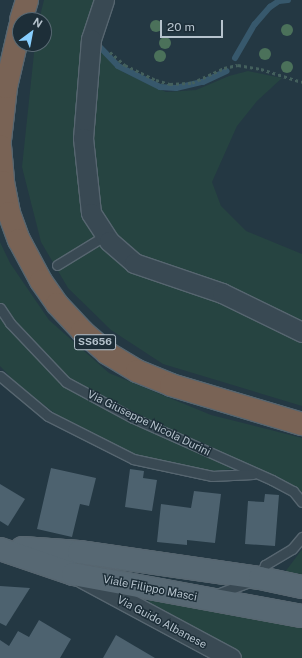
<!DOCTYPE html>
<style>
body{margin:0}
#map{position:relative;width:302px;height:658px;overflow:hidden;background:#243843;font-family:"Public Sans",sans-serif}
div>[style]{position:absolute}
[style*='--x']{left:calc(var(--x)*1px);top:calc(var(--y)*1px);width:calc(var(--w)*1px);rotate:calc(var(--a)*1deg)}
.green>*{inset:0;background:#264441}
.stream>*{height:6px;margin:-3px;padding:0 3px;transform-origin:3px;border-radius:3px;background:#37586c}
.building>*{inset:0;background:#4d626f}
.path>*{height:2.5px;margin-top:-1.25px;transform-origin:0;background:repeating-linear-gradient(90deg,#44605d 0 3px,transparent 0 6px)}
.roads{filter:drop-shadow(1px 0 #576670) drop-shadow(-1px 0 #576670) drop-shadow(0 1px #576670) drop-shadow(0 -1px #576670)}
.lane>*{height:9px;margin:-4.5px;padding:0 4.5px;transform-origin:4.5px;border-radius:4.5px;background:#394953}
.street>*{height:19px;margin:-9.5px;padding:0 9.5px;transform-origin:9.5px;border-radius:9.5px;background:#394953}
.primary>*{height:22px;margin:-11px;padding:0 11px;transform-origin:11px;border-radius:11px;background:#576873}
.highway>*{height:22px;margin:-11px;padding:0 11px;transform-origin:11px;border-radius:11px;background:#796355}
.trees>*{width:12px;height:12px;margin:-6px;border-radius:50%;background:#4b715a}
span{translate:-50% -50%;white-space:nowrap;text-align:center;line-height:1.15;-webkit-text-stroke:3px #1d2e38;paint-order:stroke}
.shield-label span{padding:1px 3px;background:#1d2e38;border:1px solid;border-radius:3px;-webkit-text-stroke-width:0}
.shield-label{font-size:10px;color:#b6c3cd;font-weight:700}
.street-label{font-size:11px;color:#b6c3cd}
.north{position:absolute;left:12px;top:12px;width:40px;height:40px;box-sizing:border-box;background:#1d2e38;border:1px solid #5a6a74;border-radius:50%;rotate:32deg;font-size:11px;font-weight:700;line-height:16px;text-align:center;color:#b6c3cd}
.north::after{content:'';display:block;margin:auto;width:14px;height:18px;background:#88cfff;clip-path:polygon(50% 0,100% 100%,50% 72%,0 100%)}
.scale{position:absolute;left:160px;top:20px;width:63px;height:18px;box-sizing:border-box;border:2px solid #b6c3cd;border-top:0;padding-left:5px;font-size:12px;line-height:14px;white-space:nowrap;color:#b6c3cd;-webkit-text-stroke:3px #1d2e38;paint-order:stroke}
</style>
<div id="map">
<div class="green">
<div style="clip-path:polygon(44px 0,110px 0,99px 48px,123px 72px,166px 92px,196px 90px,229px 76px,248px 71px,282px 78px,257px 101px,237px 126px,212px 182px,221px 206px,246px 231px,302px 254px,302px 406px,163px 364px,111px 330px,68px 288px,41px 242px,22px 167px,35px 44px,44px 44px,44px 20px,39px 20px)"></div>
<div style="clip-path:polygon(0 242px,10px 263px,49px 320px,109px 373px,211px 415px,302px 438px,302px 492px,284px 480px,233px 469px,207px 472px,143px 458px,114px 447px,62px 419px,15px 382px,0 366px)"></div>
<div style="clip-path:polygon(302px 550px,302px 574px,285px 572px,300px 552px)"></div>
<div style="clip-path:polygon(148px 597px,302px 622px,302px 658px,241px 658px,209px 637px,149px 605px)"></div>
</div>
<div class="stream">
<div style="--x:97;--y:44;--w:30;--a:46"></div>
<div style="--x:118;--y:66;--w:47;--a:26.6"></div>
<div style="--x:160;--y:87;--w:16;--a:4"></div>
<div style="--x:176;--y:88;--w:28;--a:-13"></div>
<div style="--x:203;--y:82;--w:26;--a:-25"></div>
<div style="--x:235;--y:58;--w:39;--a:-60"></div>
<div style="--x:255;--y:24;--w:23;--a:-49"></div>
<div style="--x:270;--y:7;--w:11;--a:-34"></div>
<div style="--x:279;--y:1;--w:9;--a:-6"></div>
</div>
<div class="building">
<div style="clip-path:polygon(51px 468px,96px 478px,89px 506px,80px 504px,72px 537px,37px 529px)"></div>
<div style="clip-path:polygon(130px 469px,144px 471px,143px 478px,157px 480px,152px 511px,125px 507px)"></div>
<div style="clip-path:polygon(0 484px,25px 499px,8px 526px,0 521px)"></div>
<div style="clip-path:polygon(194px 491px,221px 494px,215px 543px,187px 540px,187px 545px,157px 542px,161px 504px,191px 508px)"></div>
<div style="clip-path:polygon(265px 494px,279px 495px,275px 546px,245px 544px,248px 501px,264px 502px)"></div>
<div style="clip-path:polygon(0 586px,30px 588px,6px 626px,0 623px)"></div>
<div style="clip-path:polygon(39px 620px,71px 639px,60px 658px,0 658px,0 640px,9px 646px,18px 631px,29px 637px)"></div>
<div style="clip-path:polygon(116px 635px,155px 658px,103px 658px)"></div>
</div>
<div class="path">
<div style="--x:110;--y:52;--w:20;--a:41"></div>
<div style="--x:125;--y:65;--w:34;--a:26"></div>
<div style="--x:156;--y:80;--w:15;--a:16"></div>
<div style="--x:170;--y:84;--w:22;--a:-3"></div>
<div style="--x:192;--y:83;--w:35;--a:-25"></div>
<div style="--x:224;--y:68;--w:14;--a:-12"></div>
<div style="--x:238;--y:65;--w:23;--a:10"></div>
<div style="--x:261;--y:69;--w:43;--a:17.6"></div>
</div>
<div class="roads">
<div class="lane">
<div style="--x:57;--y:265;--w:57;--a:-31.5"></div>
<div style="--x:0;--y:308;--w:18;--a:56"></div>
<div style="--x:10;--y:323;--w:81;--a:46.5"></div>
<div style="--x:66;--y:382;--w:76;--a:28.2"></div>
<div style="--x:133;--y:418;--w:152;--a:24"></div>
<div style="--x:272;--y:480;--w:24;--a:28"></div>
<div style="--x:293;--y:491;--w:14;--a:51"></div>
<div style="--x:0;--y:376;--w:62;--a:39.8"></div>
<div style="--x:48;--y:416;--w:95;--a:26.8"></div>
<div style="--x:133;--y:459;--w:81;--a:12.1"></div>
<div style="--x:212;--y:476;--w:41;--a:-2.8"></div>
<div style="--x:217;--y:594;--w:46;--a:-20.4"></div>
<div style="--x:260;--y:578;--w:14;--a:-69"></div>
<div style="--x:265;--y:565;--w:31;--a:-31"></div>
<div style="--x:292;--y:549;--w:16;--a:-50"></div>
</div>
<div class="street">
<div style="--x:104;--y:0;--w:41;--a:108.4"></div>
<div style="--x:91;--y:39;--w:99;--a:94.6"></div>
<div style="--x:83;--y:138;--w:75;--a:83.9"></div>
<div style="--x:91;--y:213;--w:33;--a:57"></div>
<div style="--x:109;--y:241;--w:33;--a:41"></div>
<div style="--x:134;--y:263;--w:93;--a:18.8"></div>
<div style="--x:222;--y:293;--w:89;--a:26"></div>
<div style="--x:82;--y:578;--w:169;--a:28.2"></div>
</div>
<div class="primary">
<div style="--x:22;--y:548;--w:57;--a:4"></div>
<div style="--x:79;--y:552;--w:183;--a:8.2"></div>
<div style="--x:260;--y:578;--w:43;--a:12.1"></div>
<div style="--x:0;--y:549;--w:77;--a:18.9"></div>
<div style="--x:73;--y:574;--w:233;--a:10.4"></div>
</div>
<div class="highway">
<div style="--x:21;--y:20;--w:21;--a:-73"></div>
<div style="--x:0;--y:140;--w:53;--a:-83.5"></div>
<div style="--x:6;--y:87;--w:62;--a:-76.9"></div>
<div style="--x:0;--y:146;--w:36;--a:85"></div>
<div style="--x:3;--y:182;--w:32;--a:79"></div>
<div style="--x:9;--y:213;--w:29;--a:70"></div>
<div style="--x:19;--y:240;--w:47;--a:61.8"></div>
<div style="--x:41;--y:281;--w:28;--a:55"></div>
<div style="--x:57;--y:304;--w:37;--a:47"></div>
<div style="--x:82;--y:331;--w:33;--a:41"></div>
<div style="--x:107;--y:353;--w:35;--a:31"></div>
<div style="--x:137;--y:371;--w:37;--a:22"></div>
<div style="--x:171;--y:385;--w:137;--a:16.6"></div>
</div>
</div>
<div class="trees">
<div style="left:156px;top:26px"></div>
<div style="left:287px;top:30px"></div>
<div style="left:165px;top:43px"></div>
<div style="left:265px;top:54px"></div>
<div style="left:160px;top:56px"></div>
<div style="left:287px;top:67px"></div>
</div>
<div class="shield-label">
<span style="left:95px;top:342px">SS656</span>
</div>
<div class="street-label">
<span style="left:149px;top:423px;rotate:26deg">Via Giuseppe Nicola Durini</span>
<span style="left:150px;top:588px;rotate:11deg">Viale Filippo Masci</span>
<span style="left:162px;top:622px;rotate:28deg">Via Guido Albanese</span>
</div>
<div class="north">N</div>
<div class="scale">20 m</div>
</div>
